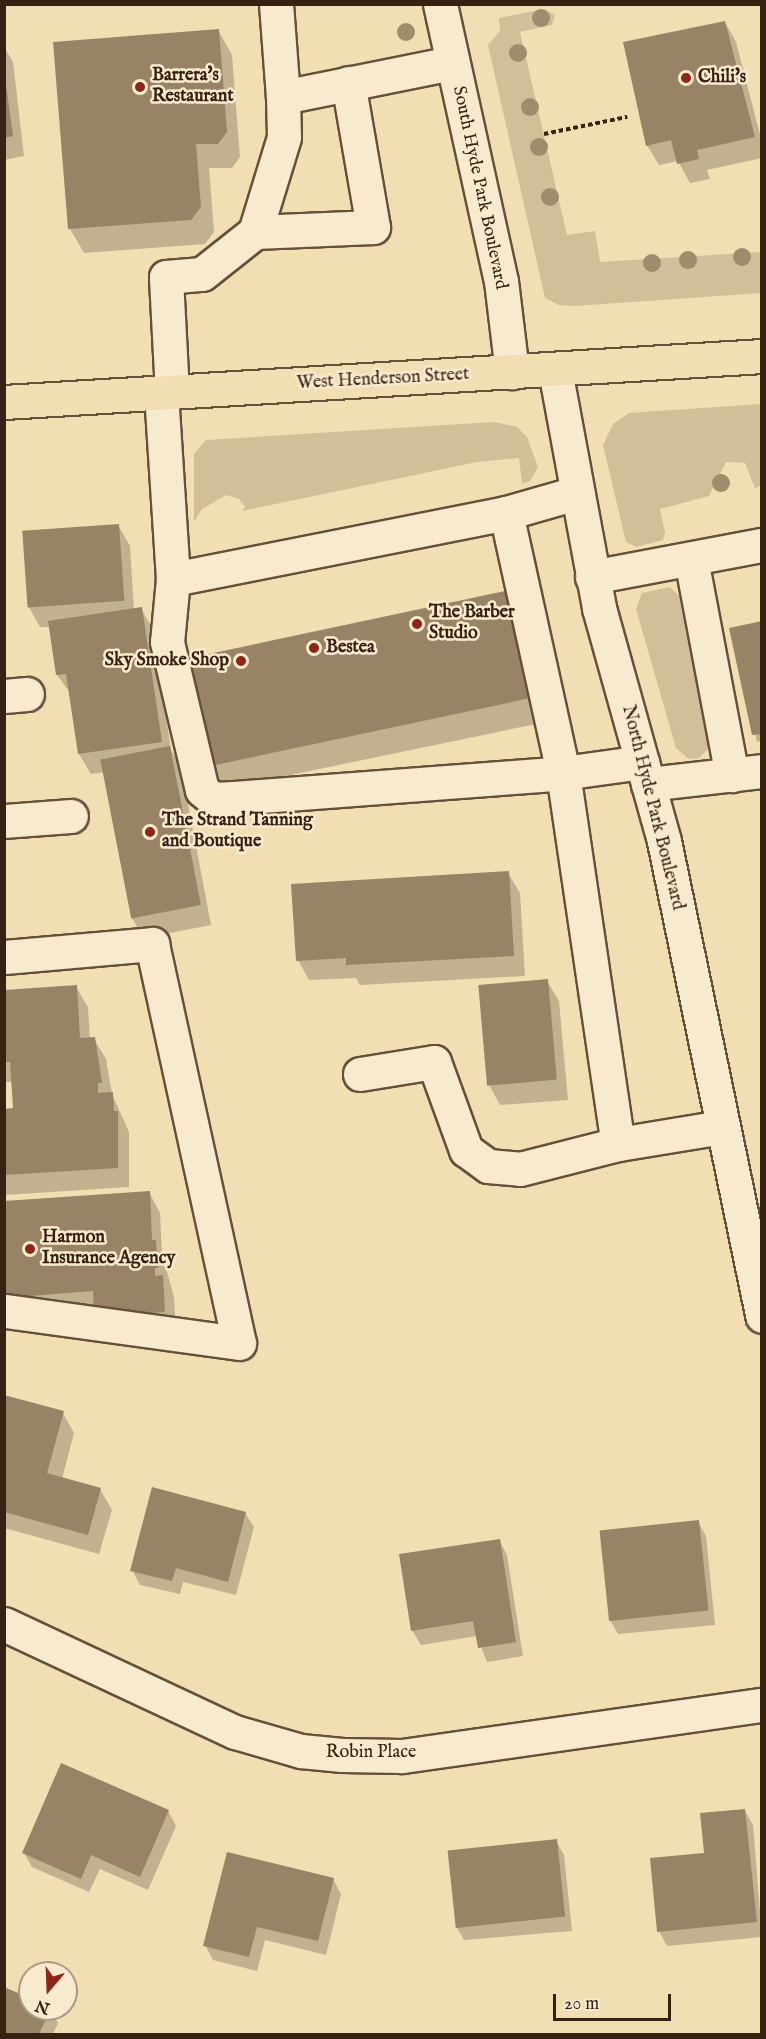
<!DOCTYPE html>
<style>
body{margin:0}
#map{position:relative;width:766px;height:2039px;overflow:hidden;background:#f2deb3;font-family:"IM FELL English",serif}
div>[style]{position:absolute}
[style*='--x']{left:calc(var(--x)*1px);top:calc(var(--y)*1px);width:calc(var(--w)*1px);rotate:calc(var(--a)*1deg)}
.green>*{inset:0;background:#d2be98}
.shadow>*{inset:0;background:#0003}
.building>*{inset:0;background:#988366;transform-origin:0 0}
.path>*{height:4px;margin-top:-2px;transform-origin:0;background:repeating-linear-gradient(90deg,#362112 0 4.5px,transparent 0 7.5px)}
.roads{filter:drop-shadow(2px 0 #65503a) drop-shadow(-2px 0 #65503a) drop-shadow(0 2px #65503a) drop-shadow(0 -2px #65503a)}
.minor>*{height:33px;margin:-16.5px;padding:0 16.5px;transform-origin:16.5px;border-radius:16.5px;background:#f7eace}
.major>*{height:33px;margin:-16.5px;padding:0 16.5px;transform-origin:16.5px;border-radius:16.5px;background:#f2deb3}
.trees>*{width:18px;height:18px;margin:-9px;border-radius:50%;background:#a08c6d}
.dots>*{width:16px;height:16px;translate:-50% -50%;box-sizing:border-box;border:3px solid #f7eace;border-radius:50%}
span{translate:-50% -50%;white-space:nowrap;text-align:center;line-height:1.15;-webkit-text-stroke:5px #f7eace;paint-order:stroke}
.poi-label{font-size:18px;color:#362112;font-weight:700}
.left{translate:0 -50%;text-align:left}
.right{translate:-100% -50%;text-align:right}
.street-label{font-size:18px;color:#362112}
.frame{position:absolute;inset:0;border:6px solid #362112;pointer-events:none}
.north{position:absolute;left:18px;top:1961px;width:60px;height:60px;box-sizing:border-box;background:#f7eace;border:2px solid #aa9a83;border-radius:50%;rotate:199deg;font-size:16px;font-weight:700;line-height:24px;text-align:center;color:#362112}
.north::after{content:'';display:block;margin:auto;width:21px;height:27px;background:#8f2418;clip-path:polygon(50% 0,100% 100%,50% 72%,0 100%)}
.scale{position:absolute;left:553px;top:1994px;width:118px;height:27px;box-sizing:border-box;border:3px solid #362112;border-top:0;padding-left:8px;font-size:18px;line-height:21px;white-space:nowrap;color:#362112;-webkit-text-stroke:4px #f7eace;paint-order:stroke}
</style>
<div id="map">
<div class="green">
<div style="clip-path:polygon(544px 9px,555px 15px,552px 25px,520px 32px,567px 235px,595px 231px,600px 262px,761px 252px,761px 293px,575px 306px,559px 305px,545px 298px,488px 45px,500px 31px,499px 18px)"></div>
<div style="clip-path:polygon(761px 404px,761px 486px,755px 488px,745px 463px,726px 462px,709px 496px,660px 509px,665px 532px,663px 540px,636px 547px,626px 542px,603px 445px,613px 424px,629px 413px)"></div>
<div style="clip-path:polygon(494px 422px,517px 427px,527px 437px,538px 467px,530px 481px,522px 484px,519px 458px,477px 462px,242px 511px,245px 507px,239px 499px,226px 495px,202px 509px,194px 522px,194px 454px,206px 440px)"></div>
<div style="clip-path:polygon(670px 587px,679px 596px,710px 747px,699px 758px,689px 759px,676px 748px,636px 609px,642px 593px)"></div>
</div>
<div class="shadow">
<div style="clip-path:polygon(725px 22px,736px 42px,762px 142px,762px 158px,707px 170px,710px 179px,690px 183px,678px 161px,659px 165px,647px 145px)"></div>
<div style="clip-path:polygon(218px 30px,232px 55px,240px 157px,232px 168px,209px 168px,214px 232px,205px 244px,84px 253px,70px 229px)"></div>
<div style="clip-path:polygon(4px 47px,13px 62px,24px 156px,4px 160px)"></div>
<div style="clip-path:polygon(118px 525px,130px 546px,134px 610px,141px 609px,153px 629px,171px 750px,181px 767px,211px 925px,144px 938px,132px 918px,104px 772px,91px 774px,79px 754px,71px 694px,57px 675px,50px 627px,40px 627px,29px 607px)"></div>
<div style="clip-path:polygon(504px 592px,518px 617px,541px 723px,223px 789px,209px 764px)"></div>
<div style="clip-path:polygon(762px 623px,762px 741px,757px 742px,731px 629px)"></div>
<div style="clip-path:polygon(508px 873px,520px 893px,525px 976px,360px 985px,356px 978px,309px 980px,298px 960px)"></div>
<div style="clip-path:polygon(547px 981px,559px 1001px,568px 1100px,500px 1105px,489px 1085px)"></div>
<div style="clip-path:polygon(76px 987px,88px 1007px,90px 1039px,94px 1039px,106px 1059px,112px 1094px,129px 1132px,129px 1187px,5px 1195px,4px 1110px,15px 1110px,13px 1082px,4px 1082px,4px 991px)"></div>
<div style="clip-path:polygon(149px 1192px,160px 1213px,162px 1254px,174px 1297px,176px 1331px,4px 1307px)"></div>
<div style="clip-path:polygon(4px 1396px,63px 1413px,74px 1433px,62px 1479px,100px 1489px,112px 1510px,99px 1554px,4px 1528px)"></div>
<div style="clip-path:polygon(245px 1513px,254px 1527px,236px 1595px,183px 1582px,180px 1594px,140px 1585px,132px 1570px)"></div>
<div style="clip-path:polygon(698px 1522px,706px 1536px,715px 1625px,618px 1634px,610px 1620px)"></div>
<div style="clip-path:polygon(499px 1540px,507px 1555px,523px 1656px,487px 1662px,477px 1636px,421px 1645px,412px 1630px)"></div>
<div style="clip-path:polygon(168px 1811px,176px 1826px,148px 1890px,100px 1869px,89px 1892px,32px 1867px,24px 1853px)"></div>
<div style="clip-path:polygon(745px 1811px,753px 1825px,762px 1937px,667px 1946px,659px 1931px,706px 1854px)"></div>
<div style="clip-path:polygon(556px 1841px,564px 1855px,572px 1931px,464px 1940px,456px 1926px)"></div>
<div style="clip-path:polygon(333px 1879px,341px 1894px,326px 1955px,265px 1940px,257px 1971px,213px 1960px,205px 1945px)"></div>
<div style="clip-path:polygon(4px 1989px,30px 2000px,30px 2009px,50px 2009px,58px 2023px,53px 2034px,4px 2034px)"></div>
</div>
<div class="building">
<div style="clip-path:polygon(725px 21px,755px 137px,697px 150px,699px 159px,677px 164px,671px 140px,646px 146px,623px 42px)"></div>
<div style="clip-path:polygon(219px 29px,227px 132px,218px 144px,196px 144px,201px 207px,191px 220px,68px 229px,53px 42px)"></div>
<div style="clip-path:polygon(4px 70px,13px 136px,4px 138px)"></div>
<div style="left:119px;top:524px;width:77px;height:97px;rotate:86deg"></div>
<div style="left:505px;top:591px;width:110px;height:327px;rotate:78deg"></div>
<div style="clip-path:polygon(142px 607px,162px 742px,78px 754px,66px 674px,56px 675px,48px 621px)"></div>
<div style="clip-path:polygon(762px 621px,762px 734px,752px 735px,729px 628px)"></div>
<div style="left:170px;top:746px;width:162px;height:71px;rotate:79deg"></div>
<div style="clip-path:polygon(509px 871px,514px 956px,346px 965px,346px 958px,296px 961px,291px 884px)"></div>
<div style="left:548px;top:979px;width:101px;height:70px;rotate:85deg"></div>
<div style="clip-path:polygon(77px 985px,80px 1038px,95px 1037px,102px 1083px,98px 1083px,98px 1093px,113px 1092px,114px 1111px,118px 1111px,118px 1168px,4px 1175px,4px 1109px,13px 1108px,10px 1062px,4px 1062px,4px 990px)"></div>
<div style="clip-path:polygon(150px 1191px,152px 1240px,156px 1240px,158px 1268px,155px 1268px,155px 1276px,163px 1275px,165px 1312px,122px 1315px,122px 1310px,94px 1311px,93px 1291px,4px 1298px,4px 1201px)"></div>
<div style="clip-path:polygon(4px 1395px,64px 1411px,47px 1473px,101px 1488px,88px 1535px,4px 1512px)"></div>
<div style="clip-path:polygon(152px 1487px,246px 1512px,228px 1582px,176px 1568px,172px 1581px,130px 1571px)"></div>
<div style="left:699px;top:1520px;width:91px;height:100px;rotate:84deg"></div>
<div style="clip-path:polygon(500px 1539px,516px 1642px,478px 1648px,473px 1621px,411px 1631px,399px 1554px)"></div>
<div style="clip-path:polygon(61px 1763px,169px 1810px,140px 1877px,91px 1855px,81px 1879px,22px 1853px)"></div>
<div style="clip-path:polygon(745px 1809px,757px 1922px,657px 1932px,650px 1858px,704px 1853px,700px 1813px)"></div>
<div style="left:557px;top:1839px;width:78px;height:110px;rotate:84deg"></div>
<div style="clip-path:polygon(227px 1852px,334px 1878px,318px 1941px,257px 1927px,249px 1957px,203px 1946px)"></div>
<div style="clip-path:polygon(4px 1987px,30px 1998px,30px 2009px,51px 2009px,39px 2034px,4px 2034px)"></div>
</div>
<div class="path">
<div style="--x:544;--y:134;--w:85;--a:-11.6"></div>
</div>
<div class="roads">
<div class="minor">
<div style="--x:276;--y:4;--w:93;--a:85.7"></div>
<div style="--x:440;--y:4;--w:284;--a:77.6"></div>
<div style="--x:501;--y:281;--w:92;--a:83.1"></div>
<div style="--x:255;--y:232;--w:99;--a:-73"></div>
<div style="--x:284;--y:137;--w:40;--a:-91.4"></div>
<div style="--x:283;--y:97;--w:172;--a:-11.4"></div>
<div style="--x:555;--y:370;--w:242;--a:79.5"></div>
<div style="--x:599;--y:608;--w:242;--a:74.4"></div>
<div style="--x:664;--y:841;--w:485;--a:78.3"></div>
<div style="--x:161;--y:393;--w:186;--a:86.3"></div>
<div style="--x:173;--y:579;--w:63;--a:95.4"></div>
<div style="--x:167;--y:642;--w:152;--a:76.7"></div>
<div style="--x:202;--y:790;--w:14;--a:39"></div>
<div style="--x:213;--y:799;--w:21;--a:-3"></div>
<div style="--x:234;--y:798;--w:330;--a:-4.3"></div>
<div style="--x:563;--y:773;--w:80;--a:-7.9"></div>
<div style="--x:172;--y:393;--w:116;--a:-93"></div>
<div style="--x:166;--y:277;--w:36;--a:-5"></div>
<div style="--x:202;--y:274;--w:68;--a:-38.4"></div>
<div style="--x:255;--y:232;--w:118;--a:-2.4"></div>
<div style="--x:373;--y:227;--w:146;--a:-99.8"></div>
<div style="--x:506;--y:513;--w:266;--a:77.6"></div>
<div style="--x:563;--y:773;--w:375;--a:81.6"></div>
<div style="--x:618;--y:1144;--w:105;--a:-9.3"></div>
<div style="--x:691;--y:559;--w:220;--a:79.3"></div>
<div style="--x:592;--y:577;--w:173;--a:-10.7"></div>
<div style="--x:173;--y:579;--w:339;--a:-11.2"></div>
<div style="--x:506;--y:513;--w:73;--a:-15.9"></div>
<div style="--x:4;--y:696;--w:23;--a:-5"></div>
<div style="--x:648;--y:784;--w:115;--a:-6.5"></div>
<div style="--x:4;--y:821;--w:67;--a:-4.3"></div>
<div style="--x:4;--y:957;--w:149;--a:-5"></div>
<div style="--x:152;--y:944;--w:408;--a:77.7"></div>
<div style="--x:239;--y:1343;--w:237;--a:-172.2"></div>
<div style="--x:360;--y:1074;--w:75;--a:-9.2"></div>
<div style="--x:434;--y:1062;--w:94;--a:70"></div>
<div style="--x:466;--y:1150;--w:27;--a:36"></div>
<div style="--x:488;--y:1166;--w:32;--a:5"></div>
<div style="--x:520;--y:1169;--w:101;--a:-14.3"></div>
<div style="--x:4;--y:1624;--w:255;--a:25.1"></div>
<div style="--x:235;--y:1732;--w:69;--a:16.1"></div>
<div style="--x:301;--y:1751;--w:41;--a:5.6"></div>
<div style="--x:342;--y:1755;--w:60;--a:1"></div>
<div style="--x:402;--y:1756;--w:364;--a:-8.1"></div>
</div>
<div class="major">
<div style="--x:4;--y:402;--w:759;--a:-3.47"></div>
</div>
</div>
<div class="trees">
<div style="left:541px;top:18px"></div>
<div style="left:406px;top:32px"></div>
<div style="left:518px;top:53px"></div>
<div style="left:530px;top:107px"></div>
<div style="left:539px;top:147px"></div>
<div style="left:550px;top:197px"></div>
<div style="left:742px;top:257px"></div>
<div style="left:688px;top:260px"></div>
<div style="left:652px;top:263px"></div>
<div style="left:721px;top:483px"></div>
</div>
<div class="dots">
<div style="left:686px;top:78px;background:#8f2418"></div>
<div style="left:140px;top:87px;background:#8f2418"></div>
<div style="left:417px;top:624px;background:#8f2418"></div>
<div style="left:314px;top:648px;background:#8f2418"></div>
<div style="left:241px;top:661px;background:#8f2418"></div>
<div style="left:150px;top:832px;background:#8f2418"></div>
<div style="left:30px;top:1249px;background:#8f2418"></div>
</div>
<div class="poi-label">
<span class="left" style="left:152px;top:87px">Barrera's<br>Restaurant</span>
<span class="left" style="left:698px;top:78px">Chili's</span>
<span class="left" style="left:429px;top:624px">The Barber<br>Studio</span>
<span class="left" style="left:326px;top:648px">Bestea</span>
<span class="right" style="left:229px;top:661px">Sky Smoke Shop</span>
<span class="left" style="left:162px;top:832px">The Strand Tanning<br>and Boutique</span>
<span class="left" style="left:42px;top:1249px">Harmon<br>Insurance Agency</span>
</div>
<div class="street-label">
<span style="left:479px;top:188px;rotate:78deg">South Hyde Park Boulevard</span>
<span style="left:383px;top:380px;rotate:-3deg">West Henderson Street</span>
<span style="left:652px;top:808px;rotate:76deg">North Hyde Park Boulevard</span>
<span style="left:371px;top:1753px">Robin Place</span>
</div>
<div class="frame"></div>
<div class="north">N</div>
<div class="scale">20 m</div>
</div>
